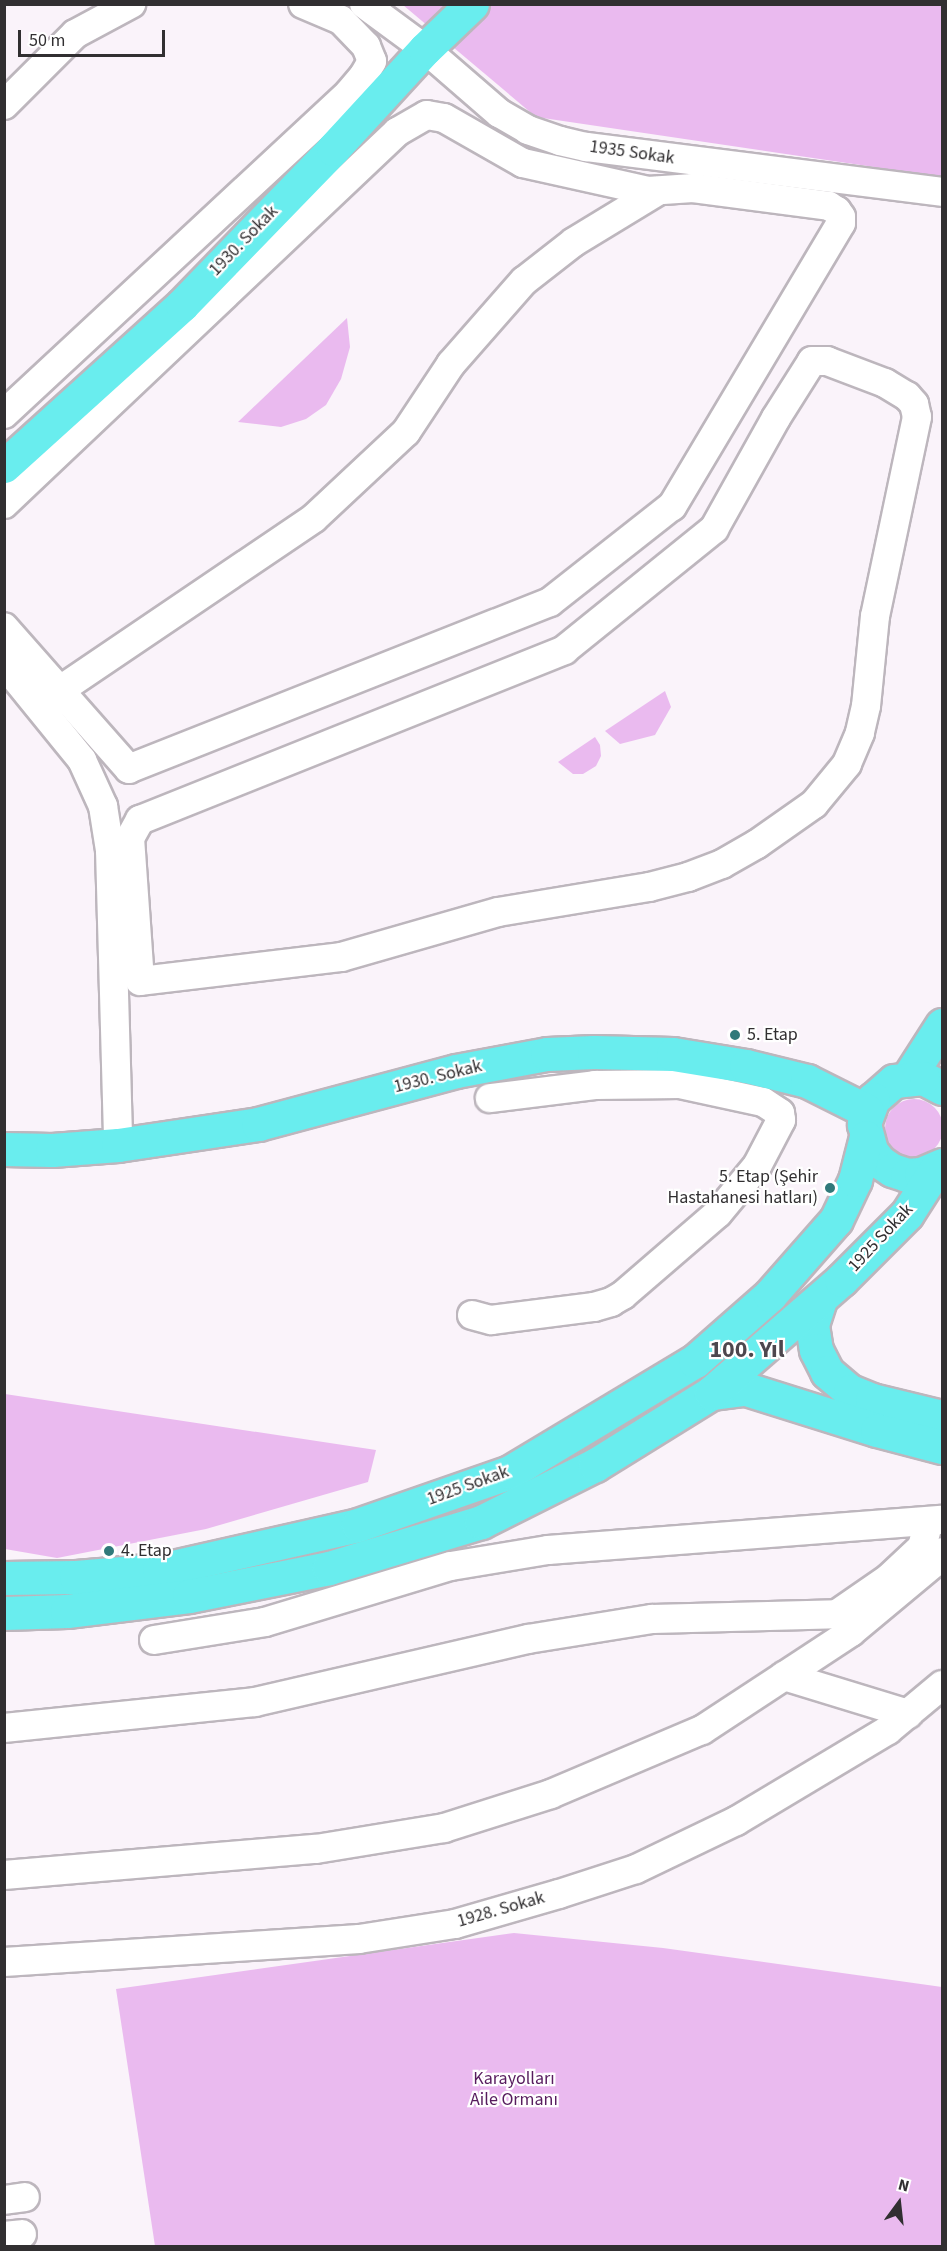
<!DOCTYPE html>
<meta charset="utf-8">
<style>
body{margin:0}
#map{position:relative;width:947px;height:2251px;overflow:hidden;background:#faf3fa;font-family:"Source Sans 3",sans-serif}
div>[style]{position:absolute}
[style*='--x']{left:calc(var(--x)*1px);top:calc(var(--y)*1px);width:calc(var(--w)*1px);rotate:calc(var(--a)*1deg)}
.green>*{inset:0;background:#eabaef}
.round{border-radius:50%}
.roads{filter:drop-shadow(2px 0 #bdb6bd) drop-shadow(-2px 0 #bdb6bd) drop-shadow(0 2px #bdb6bd) drop-shadow(0 -2px #bdb6bd)}
.minor>*{height:28px;margin:-14px;padding:0 14px;transform-origin:14px;border-radius:14px;background:#fff}
.major>*{height:33px;margin:-16.5px;padding:0 16.5px;transform-origin:16.5px;border-radius:16.5px;background:#69edee}
.dots>*{width:16px;height:16px;translate:-50% -50%;box-sizing:border-box;border:3px solid #fff;border-radius:50%}
span{translate:-50% -50%;white-space:nowrap;text-align:center;line-height:1.15;-webkit-text-stroke:4.5px #fff;paint-order:stroke}
.street-label{font-size:18px;color:#312f31}
.poi-label{font-size:18px;color:#312f31}
.left{translate:0 -50%;text-align:left}
.right{translate:-100% -50%;text-align:right}
.park-label{font-size:18px;color:#571c5e}
.district-label{font-size:24px;color:#4d474e;font-weight:700}
.frame{position:absolute;inset:0;border:6px solid #312f31;pointer-events:none}
.north{position:absolute;left:869px;top:2173px;width:60px;height:60px;-webkit-text-stroke:4px #fff;paint-order:stroke;rotate:15deg;font-size:16px;font-weight:700;line-height:24px;text-align:center;color:#312f31}
.north::after{content:'';display:block;margin:auto;width:21px;height:27px;background:#312f31;clip-path:polygon(50% 0,100% 100%,50% 72%,0 100%)}
.scale{position:absolute;left:18px;top:30px;width:147px;height:27px;box-sizing:border-box;border:3px solid #312f31;border-top:0;padding-left:8px;font-size:18px;line-height:21px;white-space:nowrap;color:#312f31;-webkit-text-stroke:4px #fff;paint-order:stroke}
</style>
<div id="map">
<div class="green">
<div style="clip-path:polygon(403px 5px,942px 5px,942px 177px,536px 117px)"></div>
<div style="clip-path:polygon(347px 318px,350px 347px,341px 379px,326px 405px,306px 419px,281px 427px,238px 422px)"></div>
<div style="clip-path:polygon(665px 691px,671px 707px,655px 735px,620px 744px,605px 731px)"></div>
<div style="clip-path:polygon(595px 737px,600px 745px,601px 756px,596px 766px,583px 774px,573px 774px,558px 762px)"></div>
<div class="round" style="left:885px;top:1099px;width:58px;height:58px"></div>
<div style="clip-path:polygon(4px 1394px,5px 1394px,376px 1450px,368px 1482px,206px 1529px,57px 1558px,5px 1549px)"></div>
<div style="clip-path:polygon(514px 1933px,663px 1948px,942px 1987px,942px 2246px,155px 2246px,116px 1989px)"></div>
</div>
<div class="roads">
<div class="minor">
<div style="--x:364;--y:4;--w:76;--a:36.4"></div>
<div style="--x:425;--y:49;--w:98;--a:40.9"></div>
<div style="--x:499;--y:113;--w:34;--a:30"></div>
<div style="--x:528;--y:130;--w:34;--a:19"></div>
<div style="--x:560;--y:141;--w:28;--a:13"></div>
<div style="--x:587;--y:147;--w:358;--a:7.2"></div>
<div style="--x:4;--y:105;--w:100;--a:-45"></div>
<div style="--x:75;--y:34;--w:64;--a:-28.2"></div>
<div style="--x:812;--y:361;--w:15;--a:0"></div>
<div style="--x:827;--y:361;--w:62;--a:20.8"></div>
<div style="--x:885;--y:383;--w:26;--a:31"></div>
<div style="--x:907;--y:396;--w:11;--a:49"></div>
<div style="--x:914;--y:404;--w:13;--a:77"></div>
<div style="--x:917;--y:417;--w:203;--a:101.9"></div>
<div style="--x:875;--y:616;--w:90;--a:95.7"></div>
<div style="--x:866;--y:706;--w:28;--a:103"></div>
<div style="--x:860;--y:733;--w:34;--a:113"></div>
<div style="--x:847;--y:764;--w:52;--a:129.5"></div>
<div style="--x:814;--y:804;--w:70;--a:144.9"></div>
<div style="--x:757;--y:844;--w:40;--a:150.3"></div>
<div style="--x:722;--y:864;--w:36;--a:159"></div>
<div style="--x:688;--y:877;--w:40;--a:165.6"></div>
<div style="--x:649;--y:887;--w:153;--a:170.6"></div>
<div style="--x:498;--y:912;--w:163;--a:164"></div>
<div style="--x:341;--y:957;--w:202;--a:173.2"></div>
<div style="--x:140;--y:981;--w:143;--a:-94"></div>
<div style="--x:130;--y:838;--w:21;--a:-61"></div>
<div style="--x:140;--y:820;--w:457;--a:-21.8"></div>
<div style="--x:564;--y:650;--w:193;--a:-38.9"></div>
<div style="--x:714;--y:529;--w:127;--a:-60.8"></div>
<div style="--x:776;--y:418;--w:67;--a:-57.7"></div>
<div style="--x:4;--y:414;--w:471;--a:-42.9"></div>
<div style="--x:349;--y:93;--w:23;--a:-50"></div>
<div style="--x:364;--y:75;--w:16;--a:-60"></div>
<div style="--x:372;--y:61;--w:16;--a:-112"></div>
<div style="--x:366;--y:46;--w:36;--a:-134"></div>
<div style="--x:341;--y:20;--w:41;--a:-157.2"></div>
<div style="--x:4;--y:504;--w:541;--a:-43.43"></div>
<div style="--x:397;--y:132;--w:34;--a:-30"></div>
<div style="--x:427;--y:115;--w:17;--a:10"></div>
<div style="--x:444;--y:118;--w:91;--a:29.7"></div>
<div style="--x:523;--y:163;--w:128;--a:12.6"></div>
<div style="--x:648;--y:191;--w:45;--a:-3.8"></div>
<div style="--x:693;--y:188;--w:137;--a:7.5"></div>
<div style="--x:829;--y:206;--w:9;--a:32"></div>
<div style="--x:837;--y:211;--w:7;--a:56"></div>
<div style="--x:841;--y:217;--w:6;--a:90"></div>
<div style="--x:841;--y:223;--w:330;--a:120.8"></div>
<div style="--x:672;--y:506;--w:155;--a:141.8"></div>
<div style="--x:550;--y:602;--w:453;--a:158.4"></div>
<div style="--x:129;--y:769;--w:189;--a:-131.4"></div>
<div style="--x:4;--y:664;--w:124;--a:50.9"></div>
<div style="--x:82;--y:760;--w:51;--a:65.5"></div>
<div style="--x:103;--y:806;--w:45;--a:81"></div>
<div style="--x:110;--y:850;--w:295;--a:88.4"></div>
<div style="--x:38;--y:705;--w:333;--a:-34.1"></div>
<div style="--x:314;--y:518;--w:126;--a:-43.1"></div>
<div style="--x:406;--y:432;--w:82;--a:-56.5"></div>
<div style="--x:451;--y:364;--w:111;--a:-48.7"></div>
<div style="--x:524;--y:281;--w:63;--a:-38"></div>
<div style="--x:574;--y:242;--w:98;--a:-31.3"></div>
<div style="--x:472;--y:1315;--w:20;--a:15"></div>
<div style="--x:491;--y:1320;--w:104;--a:-7.2"></div>
<div style="--x:594;--y:1307;--w:18;--a:-16"></div>
<div style="--x:611;--y:1302;--w:14;--a:-30"></div>
<div style="--x:623;--y:1295;--w:125;--a:-40.8"></div>
<div style="--x:718;--y:1213;--w:61;--a:-50.3"></div>
<div style="--x:757;--y:1166;--w:52;--a:-62.4"></div>
<div style="--x:781;--y:1120;--w:7;--a:-98"></div>
<div style="--x:780;--y:1113;--w:20;--a:-147"></div>
<div style="--x:763;--y:1102;--w:85;--a:-167.8"></div>
<div style="--x:680;--y:1084;--w:85;--a:179.3"></div>
<div style="--x:595;--y:1085;--w:106;--a:172.9"></div>
<div style="--x:154;--y:1640;--w:112;--a:-9.2"></div>
<div style="--x:265;--y:1622;--w:194;--a:-16.8"></div>
<div style="--x:451;--y:1566;--w:98;--a:-9.4"></div>
<div style="--x:548;--y:1550;--w:395;--a:-4.4"></div>
<div style="--x:784;--y:1676;--w:130;--a:17"></div>
<div style="--x:4;--y:1728;--w:252;--a:-5.9"></div>
<div style="--x:255;--y:1702;--w:280;--a:-13"></div>
<div style="--x:528;--y:1639;--w:126;--a:-9.2"></div>
<div style="--x:652;--y:1619;--w:185;--a:-1.5"></div>
<div style="--x:837;--y:1614;--w:63;--a:-34.7"></div>
<div style="--x:889;--y:1578;--w:45;--a:-43.2"></div>
<div style="--x:922;--y:1547;--w:27;--a:-75"></div>
<div style="--x:4;--y:1875;--w:313;--a:-4.8"></div>
<div style="--x:316;--y:1849;--w:130;--a:-9.3"></div>
<div style="--x:444;--y:1828;--w:112;--a:-17.6"></div>
<div style="--x:551;--y:1794;--w:164;--a:-23"></div>
<div style="--x:702;--y:1730;--w:178;--a:-33.3"></div>
<div style="--x:851;--y:1632;--w:109;--a:-39.8"></div>
<div style="--x:935;--y:1562;--w:12;--a:-55"></div>
<div style="--x:4;--y:1962;--w:356;--a:-3.7"></div>
<div style="--x:359;--y:1939;--w:97;--a:-8.9"></div>
<div style="--x:455;--y:1924;--w:108;--a:-16.1"></div>
<div style="--x:559;--y:1894;--w:81;--a:-18"></div>
<div style="--x:636;--y:1869;--w:111;--a:-25.6"></div>
<div style="--x:736;--y:1821;--w:177;--a:-30.9"></div>
<div style="--x:888;--y:1730;--w:70;--a:-39.8"></div>
<div style="--x:4;--y:2200;--w:21;--a:-8"></div>
<div style="--x:4;--y:2236;--w:18;--a:-6"></div>
</div>
<div class="major">
<div style="--x:4;--y:466;--w:240;--a:-42.1"></div>
<div style="--x:182;--y:305;--w:217;--a:-45.9"></div>
<div style="--x:333;--y:149;--w:136;--a:-47.4"></div>
<div style="--x:425;--y:49;--w:65;--a:-43.8"></div>
<div style="--x:908;--y:1078;--w:63;--a:-57.3"></div>
<div style="--x:942;--y:1088;--w:21;--a:-152"></div>
<div style="--x:923;--y:1078;--w:29;--a:174"></div>
<div style="--x:894;--y:1081;--w:28;--a:139"></div>
<div style="--x:873;--y:1099;--w:27;--a:110"></div>
<div style="--x:864;--y:1124;--w:28;--a:75"></div>
<div style="--x:871;--y:1151;--w:14;--a:51"></div>
<div style="--x:880;--y:1162;--w:14;--a:34"></div>
<div style="--x:892;--y:1170;--w:16;--a:18"></div>
<div style="--x:907;--y:1175;--w:14;--a:-4"></div>
<div style="--x:921;--y:1174;--w:23;--a:-23"></div>
<div style="--x:4;--y:1149;--w:48;--a:1.2"></div>
<div style="--x:52;--y:1150;--w:66;--a:-4.3"></div>
<div style="--x:118;--y:1145;--w:142;--a:-8.5"></div>
<div style="--x:258;--y:1124;--w:205;--a:-15"></div>
<div style="--x:456;--y:1071;--w:93;--a:-10.6"></div>
<div style="--x:547;--y:1054;--w:47;--a:-2.4"></div>
<div style="--x:594;--y:1052;--w:79;--a:1.5"></div>
<div style="--x:673;--y:1054;--w:74;--a:9.3"></div>
<div style="--x:746;--y:1066;--w:63;--a:13.8"></div>
<div style="--x:807;--y:1081;--w:67;--a:26.6"></div>
<div style="--x:820;--y:1300;--w:26;--a:108"></div>
<div style="--x:812;--y:1325;--w:25;--a:81"></div>
<div style="--x:816;--y:1350;--w:25;--a:63"></div>
<div style="--x:827;--y:1372;--w:30;--a:40"></div>
<div style="--x:850;--y:1391;--w:24;--a:22"></div>
<div style="--x:872;--y:1400;--w:72;--a:13.7"></div>
<div style="--x:711;--y:1393;--w:35;--a:-7"></div>
<div style="--x:746;--y:1389;--w:137;--a:17.4"></div>
<div style="--x:877;--y:1430;--w:67;--a:14.7"></div>
<div style="--x:4;--y:1578;--w:72;--a:-0.8"></div>
<div style="--x:76;--y:1577;--w:83;--a:-4.8"></div>
<div style="--x:159;--y:1570;--w:204;--a:-12.7"></div>
<div style="--x:358;--y:1525;--w:161;--a:-19.2"></div>
<div style="--x:510;--y:1472;--w:216;--a:-31"></div>
<div style="--x:695;--y:1361;--w:100;--a:-41.3"></div>
<div style="--x:770;--y:1295;--w:100;--a:-48.7"></div>
<div style="--x:836;--y:1220;--w:44;--a:-64.6"></div>
<div style="--x:855;--y:1180;--w:44;--a:-75.7"></div>
<div style="--x:4;--y:1613;--w:63;--a:-1.8"></div>
<div style="--x:67;--y:1611;--w:123;--a:-7"></div>
<div style="--x:189;--y:1596;--w:143;--a:-11.3"></div>
<div style="--x:329;--y:1568;--w:159;--a:-16.8"></div>
<div style="--x:481;--y:1522;--w:127;--a:-26.6"></div>
<div style="--x:595;--y:1465;--w:137;--a:-31.8"></div>
<div style="--x:711;--y:1393;--w:172;--a:-41"></div>
<div style="--x:841;--y:1280;--w:93;--a:-45"></div>
<div style="--x:907;--y:1214;--w:52;--a:-57.5"></div>
</div>
</div>
<div class="dots">
<div style="left:735px;top:1035px;background:#30797a"></div>
<div style="left:830px;top:1188px;background:#30797a"></div>
<div style="left:109px;top:1551px;background:#30797a"></div>
</div>
<div class="street-label">
<span style="left:632px;top:153px;rotate:8deg">1935 Sokak</span>
<span style="left:244px;top:241px;rotate:-46deg">1930. Sokak</span>
<span style="left:438px;top:1077px;rotate:-14deg">1930. Sokak</span>
<span style="left:881px;top:1238px;rotate:-47deg">1925 Sokak</span>
<span style="left:468px;top:1486px;rotate:-20deg">1925 Sokak</span>
<span style="left:501px;top:1910px;rotate:-16deg">1928. Sokak</span>
</div>
<div class="poi-label">
<span class="left" style="left:747px;top:1035px">5. Etap</span>
<span class="right" style="left:818px;top:1188px">5. Etap (Şehir<br>Hastahanesi hatları)</span>
<span class="left" style="left:121px;top:1551px">4. Etap</span>
</div>
<div class="park-label">
<span style="left:514px;top:2090px">Karayolları<br>Aile Ormanı</span>
</div>
<div class="district-label">
<span style="left:747px;top:1350px">100. Yıl</span>
</div>
<div class="frame"></div>
<div class="north">N</div>
<div class="scale">50 m</div>
</div>
